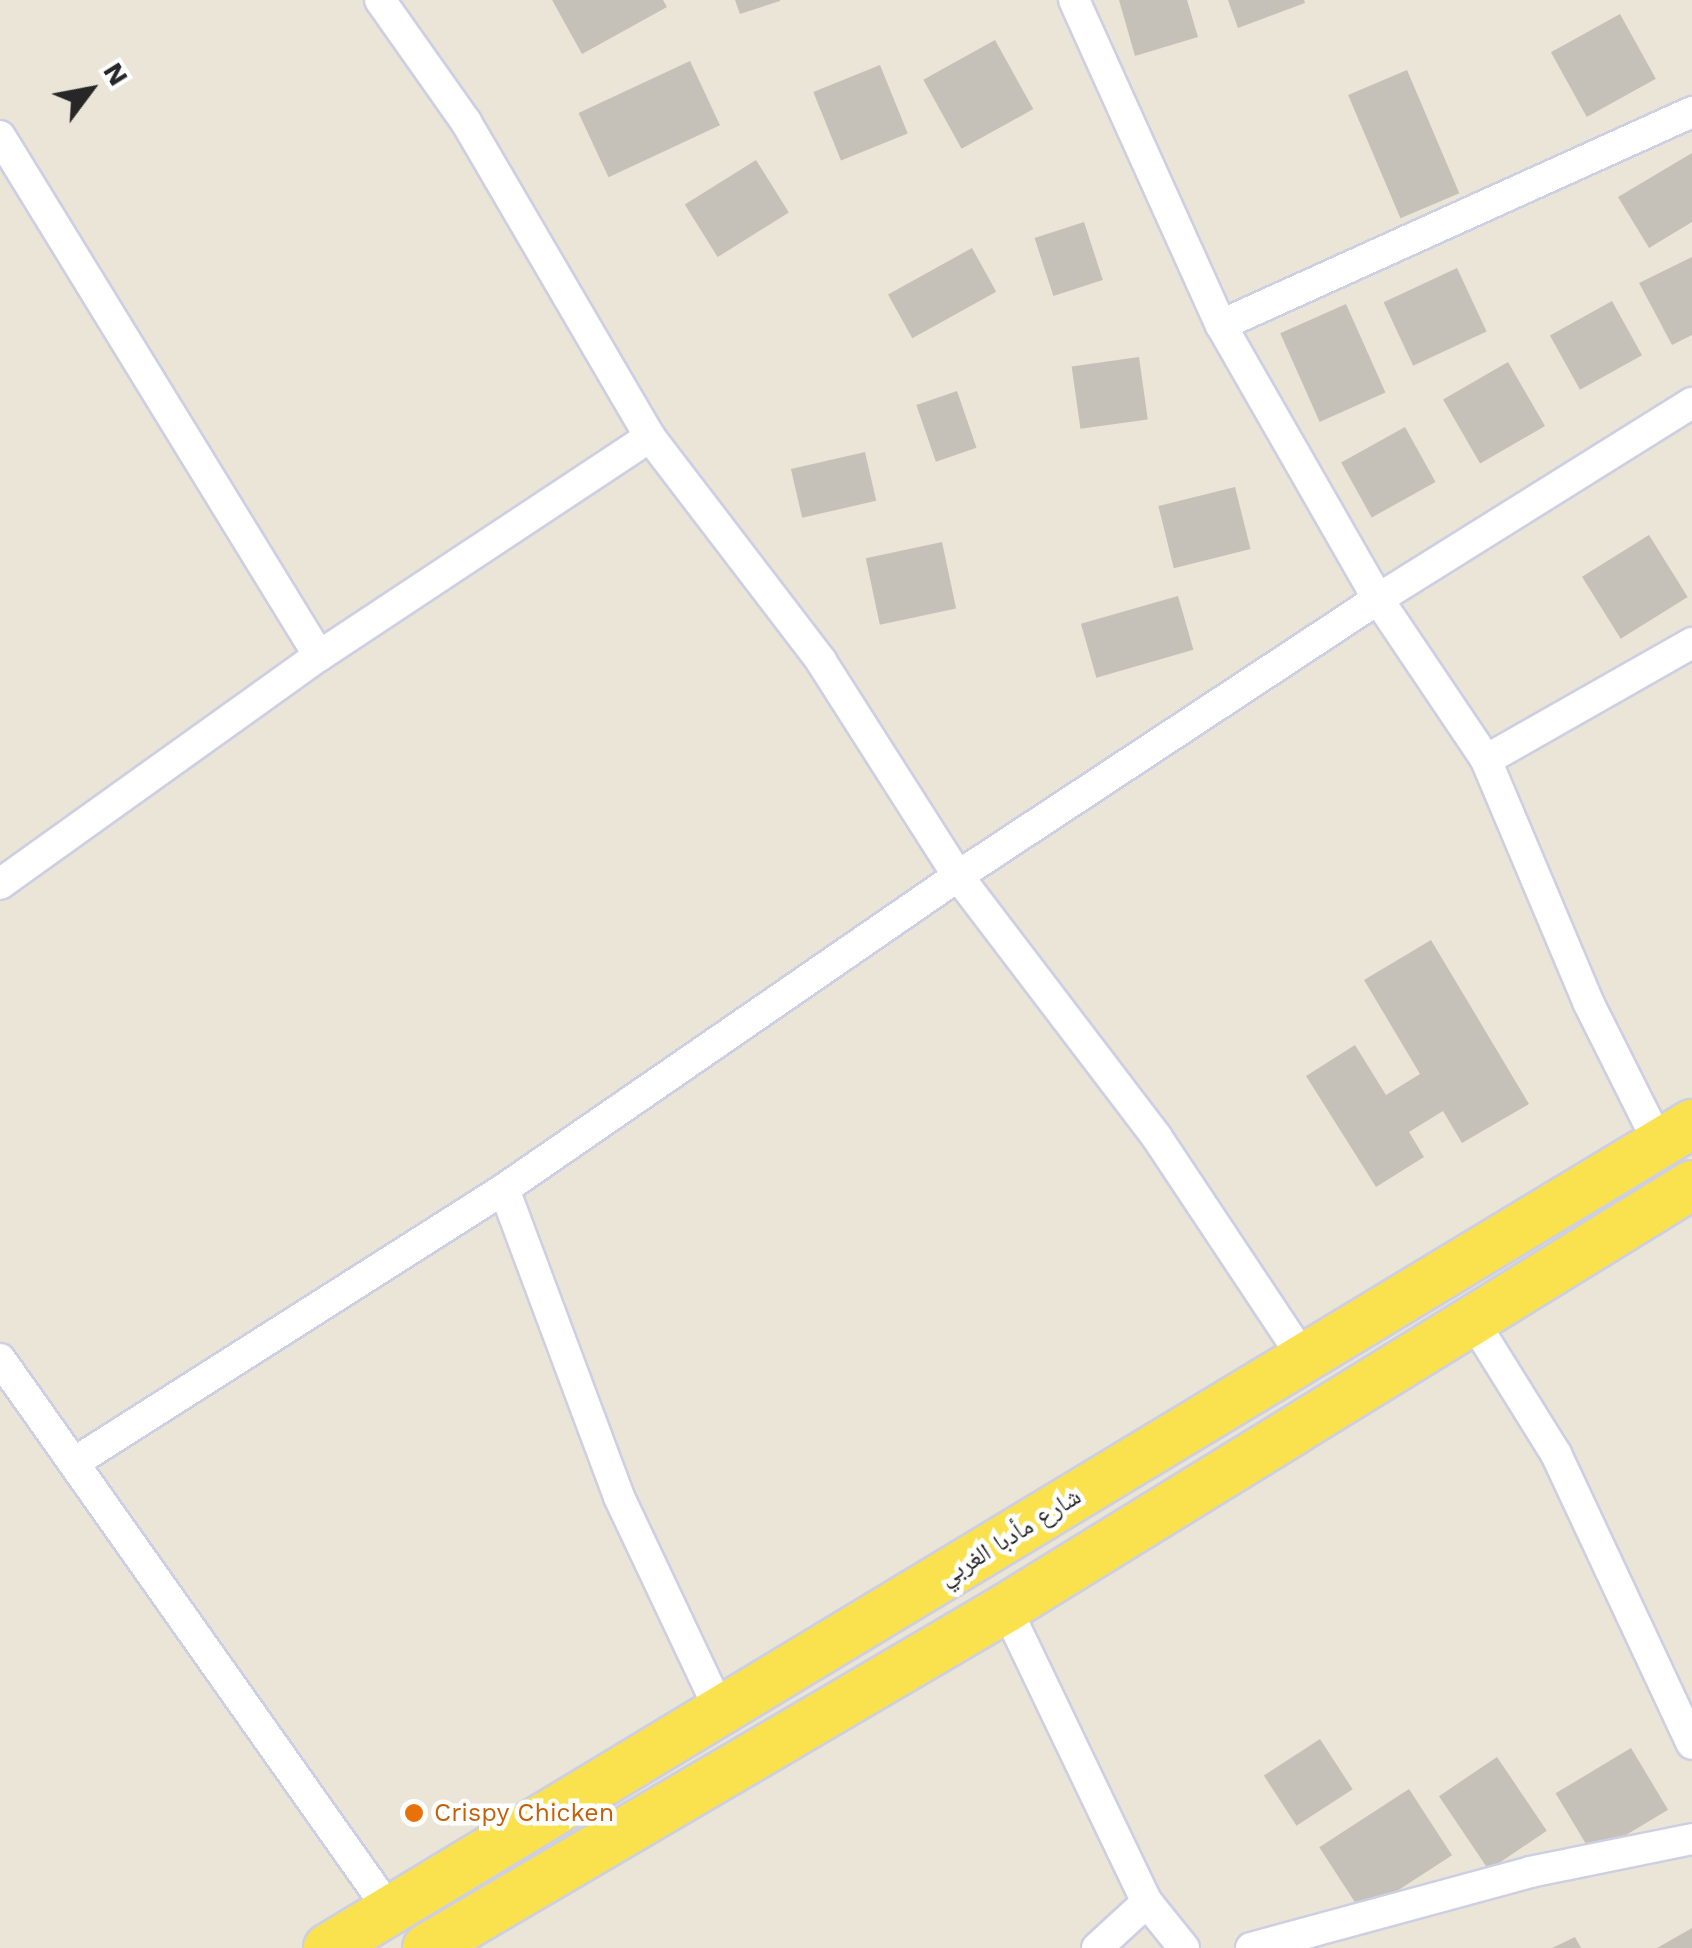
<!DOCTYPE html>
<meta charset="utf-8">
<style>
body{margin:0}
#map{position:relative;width:1692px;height:1948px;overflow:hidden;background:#ebe5d7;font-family:"Work Sans","Noto Naskh Arabic",sans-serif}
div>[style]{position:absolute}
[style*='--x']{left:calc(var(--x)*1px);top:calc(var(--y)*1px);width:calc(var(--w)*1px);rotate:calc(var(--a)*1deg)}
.building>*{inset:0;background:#c6c1b8;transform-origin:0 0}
.roads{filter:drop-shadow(2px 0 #cdcfe2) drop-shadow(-2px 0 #cdcfe2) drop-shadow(0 2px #cdcfe2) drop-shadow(0 -2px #cdcfe2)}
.minor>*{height:30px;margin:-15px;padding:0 15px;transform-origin:15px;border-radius:15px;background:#fff}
.primary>*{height:48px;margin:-24px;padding:0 24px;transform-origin:24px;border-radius:24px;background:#fae14e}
.dots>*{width:28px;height:28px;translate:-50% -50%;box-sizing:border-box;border:5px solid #fff;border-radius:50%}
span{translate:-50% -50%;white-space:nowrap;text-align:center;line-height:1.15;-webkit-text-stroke:9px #fff;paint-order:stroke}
.street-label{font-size:25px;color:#272727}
.food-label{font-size:25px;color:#c56008}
.left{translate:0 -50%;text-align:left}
.north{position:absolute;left:40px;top:40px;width:100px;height:100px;-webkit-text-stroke:8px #fff;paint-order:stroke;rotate:58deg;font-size:28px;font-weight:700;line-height:40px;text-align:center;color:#272727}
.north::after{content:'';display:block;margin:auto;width:35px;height:45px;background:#272727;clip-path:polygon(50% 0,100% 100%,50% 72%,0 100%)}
</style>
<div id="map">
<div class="building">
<div style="clip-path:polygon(552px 0,663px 0,667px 7px,582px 54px)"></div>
<div style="clip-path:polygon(735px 0,780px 0,780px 1px,740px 14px)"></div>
<div style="clip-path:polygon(1119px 0,1187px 0,1198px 37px,1135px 56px)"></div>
<div style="clip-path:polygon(1228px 0,1304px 0,1305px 3px,1238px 28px)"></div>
<div style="left:1620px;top:14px;width:74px;height:79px;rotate:61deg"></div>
<div style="left:995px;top:40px;width:79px;height:82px;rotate:61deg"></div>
<div style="left:690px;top:61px;width:71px;height:123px;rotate:65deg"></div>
<div style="left:880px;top:65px;width:74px;height:72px;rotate:68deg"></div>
<div style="left:1407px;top:70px;width:134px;height:64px;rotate:67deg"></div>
<div style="clip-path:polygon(1692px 153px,1692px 222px,1649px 248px,1618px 197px)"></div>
<div style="left:756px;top:160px;width:62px;height:84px;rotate:58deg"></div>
<div style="left:1084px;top:222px;width:61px;height:52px;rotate:72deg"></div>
<div style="left:972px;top:248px;width:50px;height:96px;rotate:61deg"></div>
<div style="clip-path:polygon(1692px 257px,1692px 335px,1672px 345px,1639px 283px)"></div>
<div style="left:1457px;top:268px;width:70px;height:81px;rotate:65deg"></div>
<div style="left:1612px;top:301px;width:62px;height:71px;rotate:61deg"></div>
<div style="left:1346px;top:304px;width:97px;height:72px;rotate:66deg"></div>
<div style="left:1139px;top:357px;width:63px;height:68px;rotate:82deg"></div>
<div style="left:1508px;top:362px;width:74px;height:75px;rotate:60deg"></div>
<div style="left:957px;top:391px;width:60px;height:43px;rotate:71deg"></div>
<div style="left:1405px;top:427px;width:63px;height:73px;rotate:61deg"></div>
<div style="left:865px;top:452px;width:50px;height:76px;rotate:77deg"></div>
<div style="left:1235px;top:487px;width:64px;height:79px;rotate:76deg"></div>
<div style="left:1649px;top:535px;width:73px;height:79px;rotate:58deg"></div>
<div style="left:942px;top:542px;width:68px;height:78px;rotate:78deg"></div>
<div style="left:1178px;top:596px;width:56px;height:101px;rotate:74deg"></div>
<div style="clip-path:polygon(1431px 940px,1529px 1104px,1462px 1143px,1443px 1111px,1409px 1132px,1424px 1157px,1376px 1187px,1306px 1076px,1355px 1045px,1386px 1095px,1420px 1074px,1364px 980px)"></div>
<div style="left:1320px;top:1739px;width:60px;height:67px;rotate:57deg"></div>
<div style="left:1631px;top:1748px;width:72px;height:88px;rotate:59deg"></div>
<div style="left:1497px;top:1757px;width:89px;height:70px;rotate:56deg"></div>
<div style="left:1409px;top:1789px;width:79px;height:107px;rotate:57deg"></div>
<div style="clip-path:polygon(1692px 1928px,1692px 1948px,1657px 1948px)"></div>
<div style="clip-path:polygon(1575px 1937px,1581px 1948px,1552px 1948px)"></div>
</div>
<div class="roads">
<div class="minor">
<div style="--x:380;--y:0;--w:149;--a:54.8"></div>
<div style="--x:466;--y:122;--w:365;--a:59.7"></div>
<div style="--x:650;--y:437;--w:282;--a:52.6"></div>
<div style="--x:821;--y:661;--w:255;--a:57.5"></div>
<div style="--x:958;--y:876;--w:327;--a:52.7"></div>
<div style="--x:1156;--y:1136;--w:264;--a:56.4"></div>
<div style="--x:1074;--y:0;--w:357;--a:65.7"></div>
<div style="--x:1221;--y:325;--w:316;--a:60.2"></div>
<div style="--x:1378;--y:599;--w:194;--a:56.1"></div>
<div style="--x:1486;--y:760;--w:263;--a:67.1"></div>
<div style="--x:1588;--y:1002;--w:159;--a:63.4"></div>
<div style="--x:0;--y:136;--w:610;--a:58.47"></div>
<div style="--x:1221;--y:325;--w:517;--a:-24.33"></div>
<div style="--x:1486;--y:760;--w:237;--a:-29.6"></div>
<div style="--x:0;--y:884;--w:392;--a:-35.6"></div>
<div style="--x:319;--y:656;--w:397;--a:-33.5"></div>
<div style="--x:504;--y:1189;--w:329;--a:69.5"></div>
<div style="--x:619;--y:1497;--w:239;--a:64.7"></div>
<div style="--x:1472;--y:1319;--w:159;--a:58.1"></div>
<div style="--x:1556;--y:1454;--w:320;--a:64.9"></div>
<div style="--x:0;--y:1359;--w:672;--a:54.75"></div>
<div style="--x:75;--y:1462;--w:508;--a:-32.47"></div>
<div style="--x:504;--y:1189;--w:551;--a:-34.58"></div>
<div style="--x:958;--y:876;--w:503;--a:-33.41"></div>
<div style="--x:1378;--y:599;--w:370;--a:-32"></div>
<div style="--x:1006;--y:1608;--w:326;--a:64.4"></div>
<div style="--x:1147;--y:1902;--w:59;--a:51.2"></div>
<div style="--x:1097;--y:1948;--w:68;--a:-42.6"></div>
<div style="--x:1251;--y:1948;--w:289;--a:-15.2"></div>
<div style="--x:1530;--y:1872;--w:165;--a:-11.5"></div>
</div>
<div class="primary">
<div style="--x:328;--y:1948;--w:1594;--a:-31.14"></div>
<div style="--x:427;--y:1948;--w:671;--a:-30.42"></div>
<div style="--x:1006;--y:1608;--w:806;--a:-31.66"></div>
</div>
</div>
<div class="dots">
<div style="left:414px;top:1813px;background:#e8710a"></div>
</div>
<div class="street-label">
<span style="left:1010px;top:1537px;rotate:-32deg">شارع مأدبا الغربي</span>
</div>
<div class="food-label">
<span class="left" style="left:434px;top:1813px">Crispy Chicken</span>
</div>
<div class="north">N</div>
</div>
